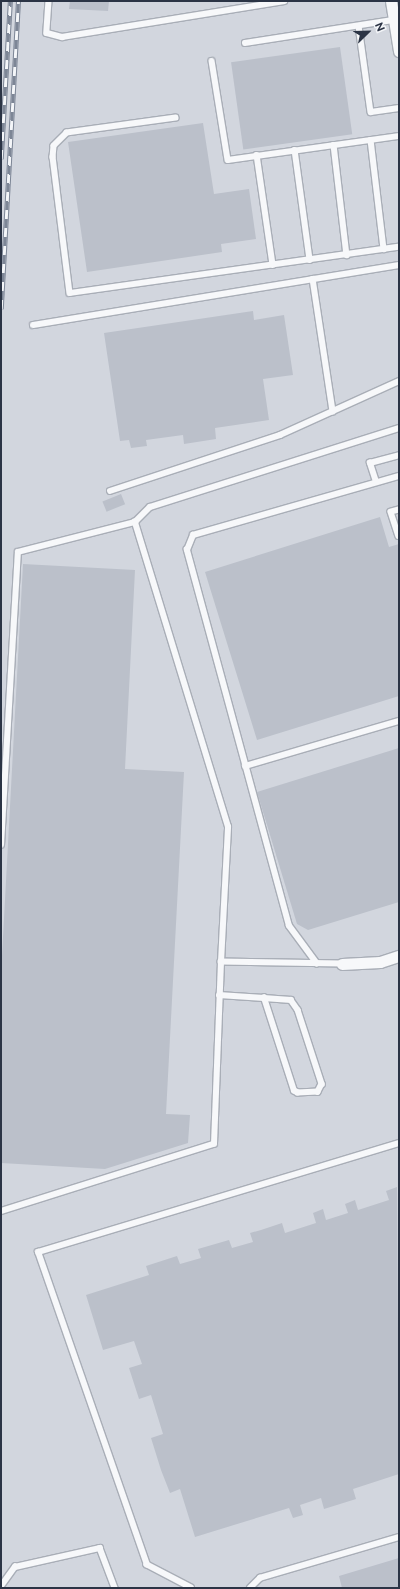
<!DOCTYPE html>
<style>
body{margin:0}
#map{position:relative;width:400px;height:1589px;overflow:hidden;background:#e4e7ec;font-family:Raleway,sans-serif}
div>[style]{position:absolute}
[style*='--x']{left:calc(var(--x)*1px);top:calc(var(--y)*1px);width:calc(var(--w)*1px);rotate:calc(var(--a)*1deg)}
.built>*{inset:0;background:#d2d6de;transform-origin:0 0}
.building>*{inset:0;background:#bbc0ca;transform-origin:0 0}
.roads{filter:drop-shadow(1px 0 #a9aeb7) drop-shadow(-1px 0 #a9aeb7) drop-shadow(0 1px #a9aeb7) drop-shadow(0 -1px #a9aeb7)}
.lane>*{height:5.5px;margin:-2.75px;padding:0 2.75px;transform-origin:2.75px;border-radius:2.75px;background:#f7f8fa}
.street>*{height:11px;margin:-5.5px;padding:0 5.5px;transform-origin:5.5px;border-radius:5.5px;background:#f7f8fa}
.rail>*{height:4.5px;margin-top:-2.25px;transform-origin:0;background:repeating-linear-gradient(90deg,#f4f6f9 0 9px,#7d8696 0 18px);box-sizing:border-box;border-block:1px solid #7d8696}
span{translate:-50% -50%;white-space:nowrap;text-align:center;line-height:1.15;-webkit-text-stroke:4px #f4f6f9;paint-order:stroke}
.frame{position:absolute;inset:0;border:2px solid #2b3445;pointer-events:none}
.north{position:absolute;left:348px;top:12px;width:40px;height:40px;-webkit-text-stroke:3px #f4f6f9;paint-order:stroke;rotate:67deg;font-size:11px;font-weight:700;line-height:16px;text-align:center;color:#2b3445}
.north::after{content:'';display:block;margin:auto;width:14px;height:18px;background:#2b3445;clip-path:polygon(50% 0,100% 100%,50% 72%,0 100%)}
</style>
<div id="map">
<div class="built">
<div style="left:1px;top:1px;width:398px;height:1587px"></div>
</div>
<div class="building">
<div style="clip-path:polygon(70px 1px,109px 1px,108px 11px,69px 9px)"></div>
<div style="left:340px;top:47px;width:88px;height:110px;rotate:82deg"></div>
<div style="clip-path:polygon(203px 123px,214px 194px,249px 189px,256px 239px,221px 244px,222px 252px,87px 272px,68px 142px)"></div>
<div style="clip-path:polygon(253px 311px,254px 320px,284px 315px,293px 375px,263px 379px,269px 420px,215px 428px,216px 439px,184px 444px,183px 435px,146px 440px,147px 446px,131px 448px,129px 440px,120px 441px,104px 333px)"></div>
<div style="left:121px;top:494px;width:11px;height:20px;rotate:68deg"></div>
<div style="clip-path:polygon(380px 517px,389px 547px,399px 544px,399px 696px,257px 740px,205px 572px)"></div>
<div style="clip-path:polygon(23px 564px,135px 570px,125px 769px,184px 772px,166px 1114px,190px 1115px,188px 1143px,105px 1169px,1px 1163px,1px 974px)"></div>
<div style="clip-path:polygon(399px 748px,399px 902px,308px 930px,297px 924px,257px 792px)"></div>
<div style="clip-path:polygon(397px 1187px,399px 1474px,353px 1489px,356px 1499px,324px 1509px,321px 1498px,300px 1505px,303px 1515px,293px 1518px,289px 1508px,195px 1537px,180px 1489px,170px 1493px,161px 1470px,151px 1438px,163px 1434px,151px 1395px,139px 1399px,129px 1368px,142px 1364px,134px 1341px,103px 1350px,86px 1295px,149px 1275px,146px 1266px,177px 1256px,180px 1264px,201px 1258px,198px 1249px,229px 1240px,232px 1248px,253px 1242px,250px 1233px,261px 1230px,282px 1223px,285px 1233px,316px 1223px,313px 1213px,323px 1209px,326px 1220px,348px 1213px,345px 1204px,355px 1200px,358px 1210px,389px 1200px,386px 1191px)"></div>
<div style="clip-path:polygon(399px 1558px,399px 1588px,342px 1588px,339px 1576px)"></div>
</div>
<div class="roads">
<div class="lane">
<div style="--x:49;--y:1;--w:32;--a:94"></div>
<div style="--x:47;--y:33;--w:16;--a:15"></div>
<div style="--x:62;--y:37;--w:225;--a:-9.2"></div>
<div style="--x:359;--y:26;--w:87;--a:82.1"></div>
<div style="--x:371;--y:112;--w:28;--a:-8"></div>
<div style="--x:245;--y:43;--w:151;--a:-8.8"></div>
<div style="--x:212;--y:61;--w:100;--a:80.8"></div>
<div style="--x:228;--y:160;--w:173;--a:-8"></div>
<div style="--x:176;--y:118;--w:110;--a:172.2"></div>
<div style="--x:67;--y:133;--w:18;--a:135"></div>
<div style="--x:54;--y:146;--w:11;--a:95"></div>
<div style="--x:53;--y:157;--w:137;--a:82.9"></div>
<div style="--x:70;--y:293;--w:332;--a:-8"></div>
<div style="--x:371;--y:140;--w:110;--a:83.2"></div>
<div style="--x:334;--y:145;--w:111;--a:83.3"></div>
<div style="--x:295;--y:150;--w:111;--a:82.2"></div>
<div style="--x:257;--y:155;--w:111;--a:81.7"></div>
<div style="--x:313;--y:279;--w:134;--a:81.4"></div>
<div style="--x:33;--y:325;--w:371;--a:-9.3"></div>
<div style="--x:376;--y:482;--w:20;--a:-108"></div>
<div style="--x:370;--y:463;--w:30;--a:-15"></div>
<div style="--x:110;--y:491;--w:179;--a:-18.2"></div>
<div style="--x:280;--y:435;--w:131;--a:-24.4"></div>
<div style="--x:399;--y:510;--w:8;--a:166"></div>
<div style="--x:391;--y:512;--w:25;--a:72"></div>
<div style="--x:245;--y:766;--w:160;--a:-16.3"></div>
<div style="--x:1;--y:845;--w:293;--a:-86.7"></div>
<div style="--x:18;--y:552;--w:121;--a:-14.4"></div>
<div style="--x:317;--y:964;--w:47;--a:-126.4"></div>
<div style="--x:289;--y:926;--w:390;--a:-105.2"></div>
<div style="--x:187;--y:550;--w:16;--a:-68"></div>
<div style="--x:193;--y:535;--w:214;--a:-16"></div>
<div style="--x:342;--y:964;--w:121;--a:-179.1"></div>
<div style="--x:221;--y:962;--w:135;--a:-87"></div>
<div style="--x:228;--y:827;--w:319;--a:-107"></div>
<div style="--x:135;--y:522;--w:21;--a:-45"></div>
<div style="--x:150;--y:507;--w:261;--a:-17.6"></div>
<div style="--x:219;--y:995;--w:45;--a:3.8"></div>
<div style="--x:264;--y:998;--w:27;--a:4"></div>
<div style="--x:291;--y:1000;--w:12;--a:55"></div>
<div style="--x:298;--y:1010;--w:78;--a:72"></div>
<div style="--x:322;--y:1084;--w:9;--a:117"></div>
<div style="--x:318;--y:1092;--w:20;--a:177"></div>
<div style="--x:298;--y:1093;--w:4;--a:-153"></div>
<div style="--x:294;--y:1091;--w:98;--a:-107.9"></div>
<div style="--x:1;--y:1211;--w:223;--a:-17.5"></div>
<div style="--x:214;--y:1144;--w:182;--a:-87.8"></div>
<div style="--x:1;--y:1586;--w:24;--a:-54"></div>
<div style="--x:15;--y:1567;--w:87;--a:-12.6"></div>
<div style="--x:100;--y:1548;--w:43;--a:69.4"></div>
<div style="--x:191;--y:1588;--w:50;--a:-152.4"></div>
<div style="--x:147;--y:1565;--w:331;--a:-109.2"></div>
<div style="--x:38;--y:1252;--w:377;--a:-16.8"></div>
<div style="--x:250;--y:1588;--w:14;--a:-45"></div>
<div style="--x:260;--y:1578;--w:145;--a:-16.4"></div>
</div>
<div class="street">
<div style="--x:391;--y:1;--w:51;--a:80.9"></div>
<div style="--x:342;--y:964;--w:38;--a:-3"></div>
<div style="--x:380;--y:962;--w:20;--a:-18"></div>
</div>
</div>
<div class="rail">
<div style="--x:1;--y:159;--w:158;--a:-86.7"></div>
<div style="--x:1;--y:309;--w:308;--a:-86.8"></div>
</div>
<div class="frame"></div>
<div class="north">N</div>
</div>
